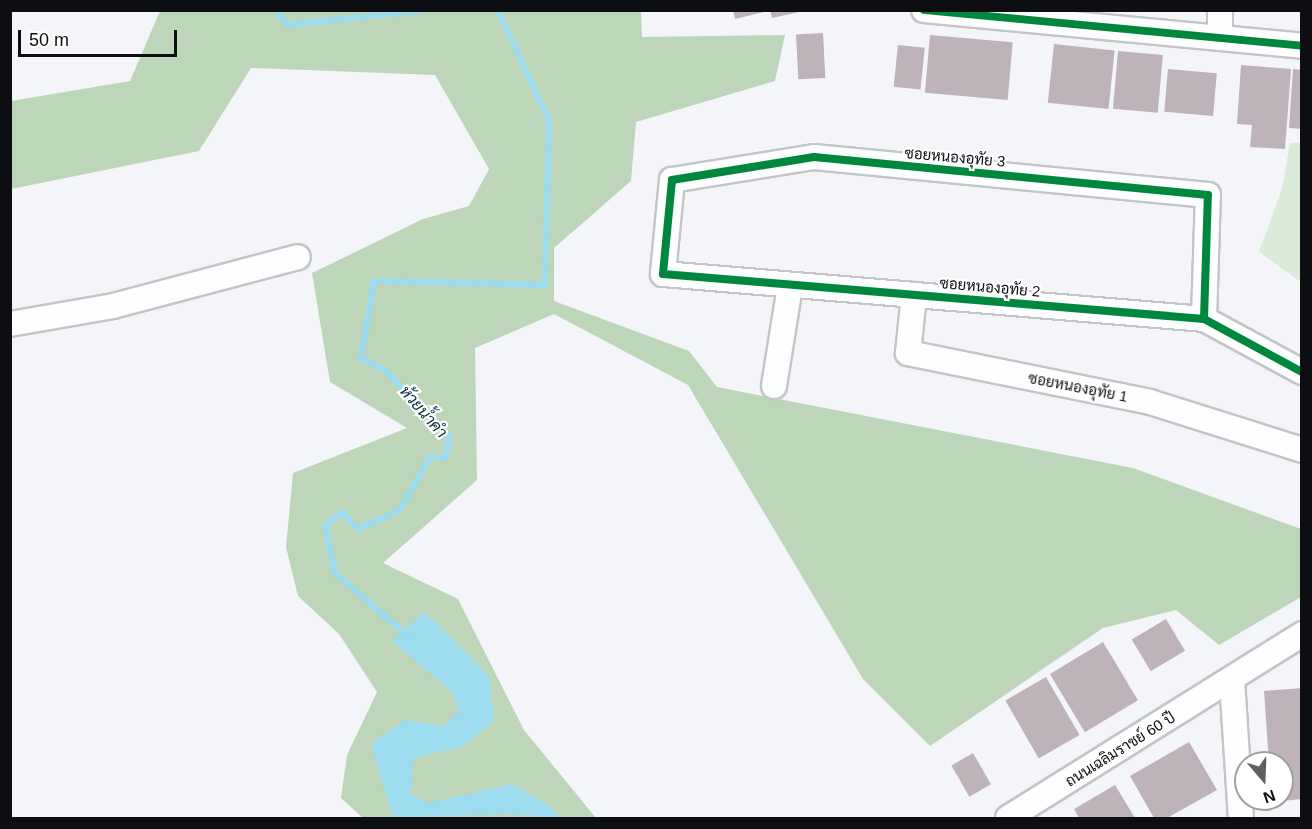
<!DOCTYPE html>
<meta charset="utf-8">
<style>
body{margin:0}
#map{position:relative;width:1312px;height:829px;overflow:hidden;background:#f3f5f9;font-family:Helvetica,Sarabun,sans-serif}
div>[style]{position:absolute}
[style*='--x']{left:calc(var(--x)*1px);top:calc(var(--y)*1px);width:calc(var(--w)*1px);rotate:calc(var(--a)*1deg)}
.green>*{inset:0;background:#dbebda}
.forest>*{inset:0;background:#bdd6b9}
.water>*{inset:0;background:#9ddcee}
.stream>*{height:6px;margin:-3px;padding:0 3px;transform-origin:3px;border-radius:3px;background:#9ddcee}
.building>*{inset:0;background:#bfb3ba;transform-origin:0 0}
.roads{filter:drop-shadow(2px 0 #c3c5c8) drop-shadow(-2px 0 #c3c5c8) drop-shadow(0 2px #c3c5c8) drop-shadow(0 -2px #c3c5c8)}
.minor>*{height:24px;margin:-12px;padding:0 12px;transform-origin:12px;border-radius:12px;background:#fdfefe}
.cycleway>*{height:8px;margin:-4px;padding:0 4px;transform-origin:4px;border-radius:4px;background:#00873e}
span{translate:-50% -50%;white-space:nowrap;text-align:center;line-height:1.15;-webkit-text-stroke:4.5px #fff;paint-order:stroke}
.street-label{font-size:15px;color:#0d0e11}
.water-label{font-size:16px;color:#05313c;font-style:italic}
.frame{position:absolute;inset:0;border:12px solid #0d0e11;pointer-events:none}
.north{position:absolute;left:1234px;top:751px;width:60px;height:60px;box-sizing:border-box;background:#fff;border:2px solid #9e9fa0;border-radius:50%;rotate:161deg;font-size:16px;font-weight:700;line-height:24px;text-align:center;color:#0d0e11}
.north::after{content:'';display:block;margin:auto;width:21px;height:27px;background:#5e5f62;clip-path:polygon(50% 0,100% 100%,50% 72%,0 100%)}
.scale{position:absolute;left:18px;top:30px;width:159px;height:27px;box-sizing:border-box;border:3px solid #0d0e11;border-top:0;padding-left:8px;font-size:18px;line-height:21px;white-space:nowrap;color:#0d0e11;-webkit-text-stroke:4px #fff;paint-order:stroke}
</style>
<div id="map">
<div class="green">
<div style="clip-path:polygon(1290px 143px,1301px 143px,1301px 282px,1259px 252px,1282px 189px)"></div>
</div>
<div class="forest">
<div style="clip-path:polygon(641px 10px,642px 37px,785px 35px,775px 81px,636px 122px,631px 181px,554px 248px,554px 301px,689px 351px,717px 387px,1133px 468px,1301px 529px,1301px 597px,1219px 645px,1176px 610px,1103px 628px,930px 746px,863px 679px,688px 385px,554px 314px,475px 348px,477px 480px,383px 563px,458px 599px,524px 730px,596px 818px,363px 818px,341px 798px,347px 755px,377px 692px,339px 634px,298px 596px,286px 547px,293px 473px,407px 428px,330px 382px,312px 273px,423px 219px,469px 206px,489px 169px,435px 75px,251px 68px,199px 151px,11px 189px,11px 101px,130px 81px,160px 11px)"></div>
</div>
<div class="water">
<div style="clip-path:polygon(425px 612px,489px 676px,494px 720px,464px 746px,414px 758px,411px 794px,427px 803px,512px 784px,552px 808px,559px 818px,508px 814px,393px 818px,371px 744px,405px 720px,443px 726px,459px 711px,453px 693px,392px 641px)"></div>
</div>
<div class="stream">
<div style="--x:276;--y:10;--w:19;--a:51"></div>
<div style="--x:288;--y:25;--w:139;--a:-6.2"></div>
<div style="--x:408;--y:636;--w:96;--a:-139.2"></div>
<div style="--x:335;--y:573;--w:48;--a:-102"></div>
<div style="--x:325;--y:526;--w:22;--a:-39"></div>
<div style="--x:342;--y:512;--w:23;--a:47"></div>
<div style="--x:358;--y:529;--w:46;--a:-24.3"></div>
<div style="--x:400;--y:510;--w:61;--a:-60.5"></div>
<div style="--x:430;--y:457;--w:15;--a:4"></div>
<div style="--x:445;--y:458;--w:22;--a:-77"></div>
<div style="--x:450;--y:437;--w:93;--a:-134.1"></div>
<div style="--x:385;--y:370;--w:26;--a:-155"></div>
<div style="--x:361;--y:359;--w:79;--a:-80.5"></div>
<div style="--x:374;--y:281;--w:171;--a:1.3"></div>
<div style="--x:545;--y:285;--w:164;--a:-88.6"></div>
<div style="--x:549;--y:121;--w:122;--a:-114.7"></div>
</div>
<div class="building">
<div style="clip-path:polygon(733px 10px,763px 10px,764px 12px,735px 19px)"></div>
<div style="clip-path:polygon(770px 10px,804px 10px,804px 11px,772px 18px)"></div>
<div style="left:823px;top:33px;width:45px;height:27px;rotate:87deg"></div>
<div style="left:930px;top:35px;width:83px;height:58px;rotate:5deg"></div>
<div style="left:1054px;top:44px;width:61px;height:59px;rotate:6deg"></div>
<div style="left:898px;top:45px;width:27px;height:42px;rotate:6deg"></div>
<div style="left:1118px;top:51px;width:45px;height:58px;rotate:5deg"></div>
<div style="clip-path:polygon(1241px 65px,1291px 69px,1285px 149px,1250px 147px,1252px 125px,1237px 124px)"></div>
<div style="left:1168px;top:69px;width:49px;height:43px;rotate:5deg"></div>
<div style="clip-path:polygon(1293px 69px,1302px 70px,1302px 129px,1289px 128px)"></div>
<div style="left:1166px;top:619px;width:37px;height:40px;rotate:59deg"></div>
<div style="left:1103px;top:642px;width:68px;height:62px;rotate:59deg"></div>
<div style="left:1046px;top:677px;width:67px;height:47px;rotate:60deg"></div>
<div style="clip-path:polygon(1302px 688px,1302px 799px,1272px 802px,1282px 799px,1282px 763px,1269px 763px,1264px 691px)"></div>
<div style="clip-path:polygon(1189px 742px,1217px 790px,1167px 818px,1154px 818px,1130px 776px)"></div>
<div style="left:973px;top:753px;width:36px;height:25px;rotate:60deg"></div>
<div style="clip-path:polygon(1115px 785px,1135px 818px,1079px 818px,1074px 809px)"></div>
</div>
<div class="roads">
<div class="minor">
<div style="--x:924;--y:10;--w:380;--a:5.4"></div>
<div style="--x:1220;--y:38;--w:28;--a:-90"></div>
<div style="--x:914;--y:295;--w:58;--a:95.9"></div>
<div style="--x:908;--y:353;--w:247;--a:11.4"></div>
<div style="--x:1150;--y:402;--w:159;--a:17.5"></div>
<div style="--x:1204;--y:319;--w:124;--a:-88.2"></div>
<div style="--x:1208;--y:195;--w:396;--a:-174.5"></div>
<div style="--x:814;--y:157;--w:144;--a:170.8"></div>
<div style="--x:672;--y:180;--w:94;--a:95.5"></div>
<div style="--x:663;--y:274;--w:543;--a:4.75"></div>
<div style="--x:1204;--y:319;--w:111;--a:28.4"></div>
<div style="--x:10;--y:324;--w:105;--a:-9.9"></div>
<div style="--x:113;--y:306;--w:191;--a:-14.8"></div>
<div style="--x:774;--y:386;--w:101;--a:-80.9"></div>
<div style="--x:1232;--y:680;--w:138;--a:86.3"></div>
<div style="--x:1008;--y:818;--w:347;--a:-32"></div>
</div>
</div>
<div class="cycleway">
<div style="--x:924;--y:10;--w:380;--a:5.4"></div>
<div style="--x:1204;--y:319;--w:124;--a:-88.2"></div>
<div style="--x:1208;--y:195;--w:396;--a:-174.5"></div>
<div style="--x:814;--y:157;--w:144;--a:170.8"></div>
<div style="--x:672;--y:180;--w:94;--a:95.5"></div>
<div style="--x:663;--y:274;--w:543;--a:4.75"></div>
<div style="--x:1204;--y:319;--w:111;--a:28.4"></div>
</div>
<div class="street-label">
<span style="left:955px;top:157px;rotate:5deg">ซอยหนองอุทัย 3</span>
<span style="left:990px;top:287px;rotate:5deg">ซอยหนองอุทัย 2</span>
<span style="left:1078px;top:387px;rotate:11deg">ซอยหนองอุทัย 1</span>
<span style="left:1120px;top:749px;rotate:-32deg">ถนนเฉลิมราชย์ 60 ปี</span>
</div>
<div class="water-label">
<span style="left:423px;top:412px;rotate:49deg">ห้วยน้ำคำ</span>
</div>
<div class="frame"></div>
<div class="north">N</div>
<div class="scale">50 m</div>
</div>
